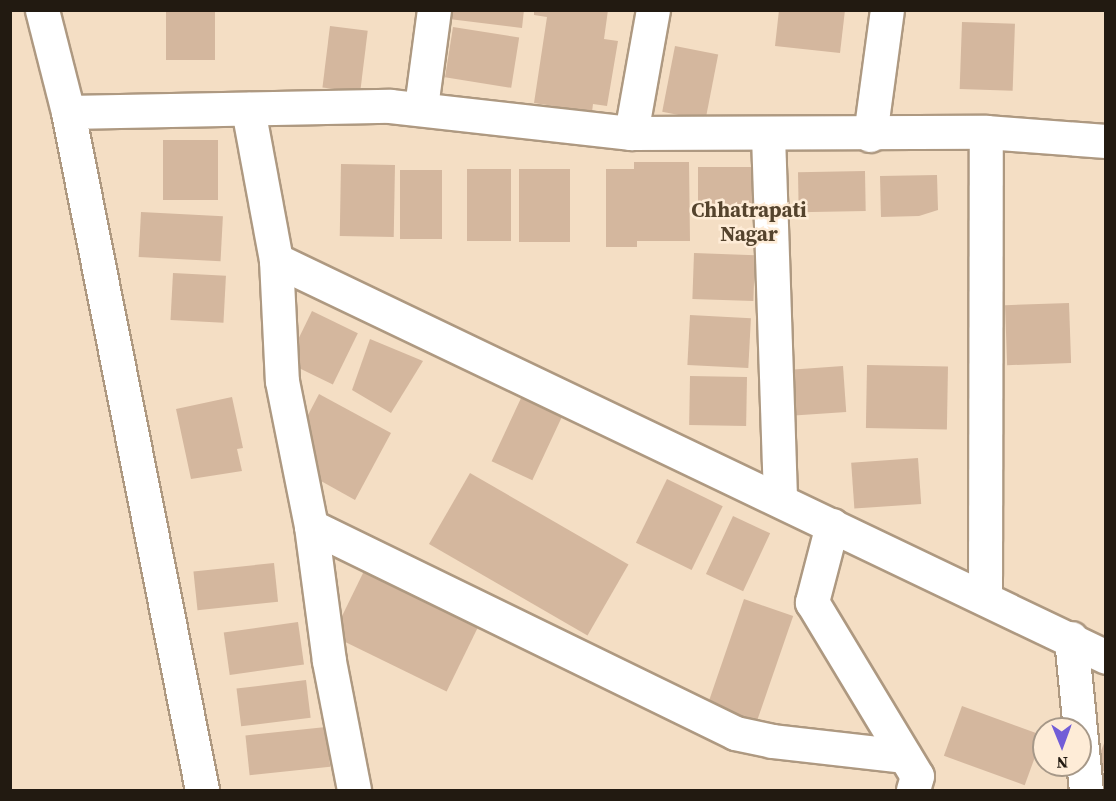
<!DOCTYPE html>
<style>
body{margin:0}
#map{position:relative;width:1116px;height:801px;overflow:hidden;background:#f4dec4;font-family:"Source Serif 4",serif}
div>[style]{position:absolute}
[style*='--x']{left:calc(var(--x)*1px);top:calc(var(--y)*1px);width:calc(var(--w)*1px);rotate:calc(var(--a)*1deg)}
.building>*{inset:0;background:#d4b79e;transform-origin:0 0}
.roads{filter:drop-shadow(2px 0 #ae9981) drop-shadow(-2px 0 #ae9981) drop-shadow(0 2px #ae9981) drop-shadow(0 -2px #ae9981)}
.minor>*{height:33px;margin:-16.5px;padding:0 16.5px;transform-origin:16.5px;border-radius:16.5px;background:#fff}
.tertiary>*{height:33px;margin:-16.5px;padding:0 16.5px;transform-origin:16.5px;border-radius:16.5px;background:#fff}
span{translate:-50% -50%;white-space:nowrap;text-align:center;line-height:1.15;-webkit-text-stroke:5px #feecd7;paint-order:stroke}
.neighbourhood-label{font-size:21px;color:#54432d;font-weight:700}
.frame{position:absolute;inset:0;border:12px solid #221a11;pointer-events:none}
.north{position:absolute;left:1032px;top:717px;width:60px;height:60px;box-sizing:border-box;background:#feecd7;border:2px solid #a69888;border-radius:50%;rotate:179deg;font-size:16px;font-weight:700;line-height:24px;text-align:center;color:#221a11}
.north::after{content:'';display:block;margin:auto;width:21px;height:27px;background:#725dd7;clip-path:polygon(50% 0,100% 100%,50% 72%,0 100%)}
</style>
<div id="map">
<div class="building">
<div style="left:166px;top:10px;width:49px;height:50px"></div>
<div style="clip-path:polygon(442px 10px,524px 10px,522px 28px,441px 18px)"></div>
<div style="clip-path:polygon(534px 10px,608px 10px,604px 39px,618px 41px,607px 106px,593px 104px,592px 112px,534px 103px,547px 17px,534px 15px)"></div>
<div style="clip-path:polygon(779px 10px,845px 10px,840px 53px,775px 46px)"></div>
<div style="left:962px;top:22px;width:53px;height:67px;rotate:2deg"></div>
<div style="left:330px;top:26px;width:38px;height:62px;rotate:7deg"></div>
<div style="left:453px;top:27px;width:67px;height:51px;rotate:9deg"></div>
<div style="left:675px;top:46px;width:44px;height:67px;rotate:11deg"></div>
<div style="left:163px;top:140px;width:55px;height:60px"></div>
<div style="clip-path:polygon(634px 162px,689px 162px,690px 241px,637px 241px,637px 247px,606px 247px,606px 169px,634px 169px)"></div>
<div style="left:341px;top:164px;width:54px;height:72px;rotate:1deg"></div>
<div style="left:759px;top:167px;width:39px;height:61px;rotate:90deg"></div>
<div style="left:467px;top:169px;width:44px;height:72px"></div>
<div style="left:570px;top:169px;width:73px;height:51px;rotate:90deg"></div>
<div style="left:400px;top:170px;width:42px;height:69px"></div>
<div style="left:865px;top:171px;width:40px;height:67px;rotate:89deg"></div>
<div style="clip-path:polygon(937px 175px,938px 210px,919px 216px,881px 217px,880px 176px)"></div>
<div style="left:141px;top:212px;width:82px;height:45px;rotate:3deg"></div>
<div style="left:694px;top:253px;width:61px;height:46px;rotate:2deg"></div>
<div style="left:173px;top:273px;width:53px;height:47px;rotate:3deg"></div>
<div style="left:1069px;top:303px;width:60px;height:64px;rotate:88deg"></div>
<div style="left:312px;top:311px;width:51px;height:57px;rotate:26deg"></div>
<div style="left:690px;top:315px;width:61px;height:50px;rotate:3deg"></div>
<div style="clip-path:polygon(370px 339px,423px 361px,391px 413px,352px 390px)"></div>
<div style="left:867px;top:365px;width:81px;height:63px;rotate:1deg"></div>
<div style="left:843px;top:366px;width:46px;height:67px;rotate:86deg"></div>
<div style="left:690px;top:376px;width:57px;height:49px;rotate:1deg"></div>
<div style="clip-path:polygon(319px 394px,391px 433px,355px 500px,312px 476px,307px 417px)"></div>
<div style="left:522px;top:396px;width:45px;height:72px;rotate:25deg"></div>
<div style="clip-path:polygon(232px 397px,243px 448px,237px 449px,242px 471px,191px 479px,176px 409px)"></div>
<div style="left:918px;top:458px;width:46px;height:67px;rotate:86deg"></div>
<div style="left:470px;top:473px;width:183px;height:82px;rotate:30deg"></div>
<div style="left:667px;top:479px;width:62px;height:71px;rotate:26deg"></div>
<div style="left:733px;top:516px;width:41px;height:64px;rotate:25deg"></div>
<div style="left:274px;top:563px;width:39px;height:81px;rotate:84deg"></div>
<div style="left:364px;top:571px;width:127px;height:72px;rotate:26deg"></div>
<div style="left:744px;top:599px;width:52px;height:112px;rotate:19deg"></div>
<div style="left:298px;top:622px;width:43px;height:75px;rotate:82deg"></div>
<div style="left:306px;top:680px;width:38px;height:70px;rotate:83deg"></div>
<div style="left:962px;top:706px;width:86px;height:53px;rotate:20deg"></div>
<div style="left:326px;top:727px;width:40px;height:81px;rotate:84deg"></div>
<div style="clip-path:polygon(1105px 741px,1106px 741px,1106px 772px,1094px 768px)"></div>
</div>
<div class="roads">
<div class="minor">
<div style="--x:421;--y:107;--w:98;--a:-82.4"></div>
<div style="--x:248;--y:109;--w:154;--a:79.5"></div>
<div style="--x:276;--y:260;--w:920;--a:25.56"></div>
<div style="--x:68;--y:112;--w:322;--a:-1.1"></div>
<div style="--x:390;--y:106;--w:243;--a:6.4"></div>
<div style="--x:631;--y:133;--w:355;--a:-0.2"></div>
<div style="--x:986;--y:132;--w:120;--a:4.3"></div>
<div style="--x:631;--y:133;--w:125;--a:-79.9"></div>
<div style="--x:768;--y:135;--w:365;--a:88.1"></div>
<div style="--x:870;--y:135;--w:126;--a:-82.3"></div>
<div style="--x:276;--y:260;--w:121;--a:87.2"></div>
<div style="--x:282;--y:381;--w:148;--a:78.7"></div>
<div style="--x:311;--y:526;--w:136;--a:82.4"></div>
<div style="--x:329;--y:661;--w:131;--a:79"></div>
<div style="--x:832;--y:525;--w:80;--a:104.6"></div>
<div style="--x:812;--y:602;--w:203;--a:58.9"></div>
<div style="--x:917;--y:776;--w:15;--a:106"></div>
<div style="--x:311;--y:526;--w:472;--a:26"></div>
<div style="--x:735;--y:733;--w:38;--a:12"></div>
<div style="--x:772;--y:741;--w:133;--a:6.5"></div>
<div style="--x:985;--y:597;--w:465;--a:-89.9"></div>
<div style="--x:1071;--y:638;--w:153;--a:84.4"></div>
</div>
<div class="tertiary">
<div style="--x:42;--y:10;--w:105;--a:75.7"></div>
<div style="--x:68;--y:112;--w:691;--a:78.82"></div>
</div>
</div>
<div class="neighbourhood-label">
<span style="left:749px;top:222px">Chhatrapati<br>Nagar</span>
</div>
<div class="frame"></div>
<div class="north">N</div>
</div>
